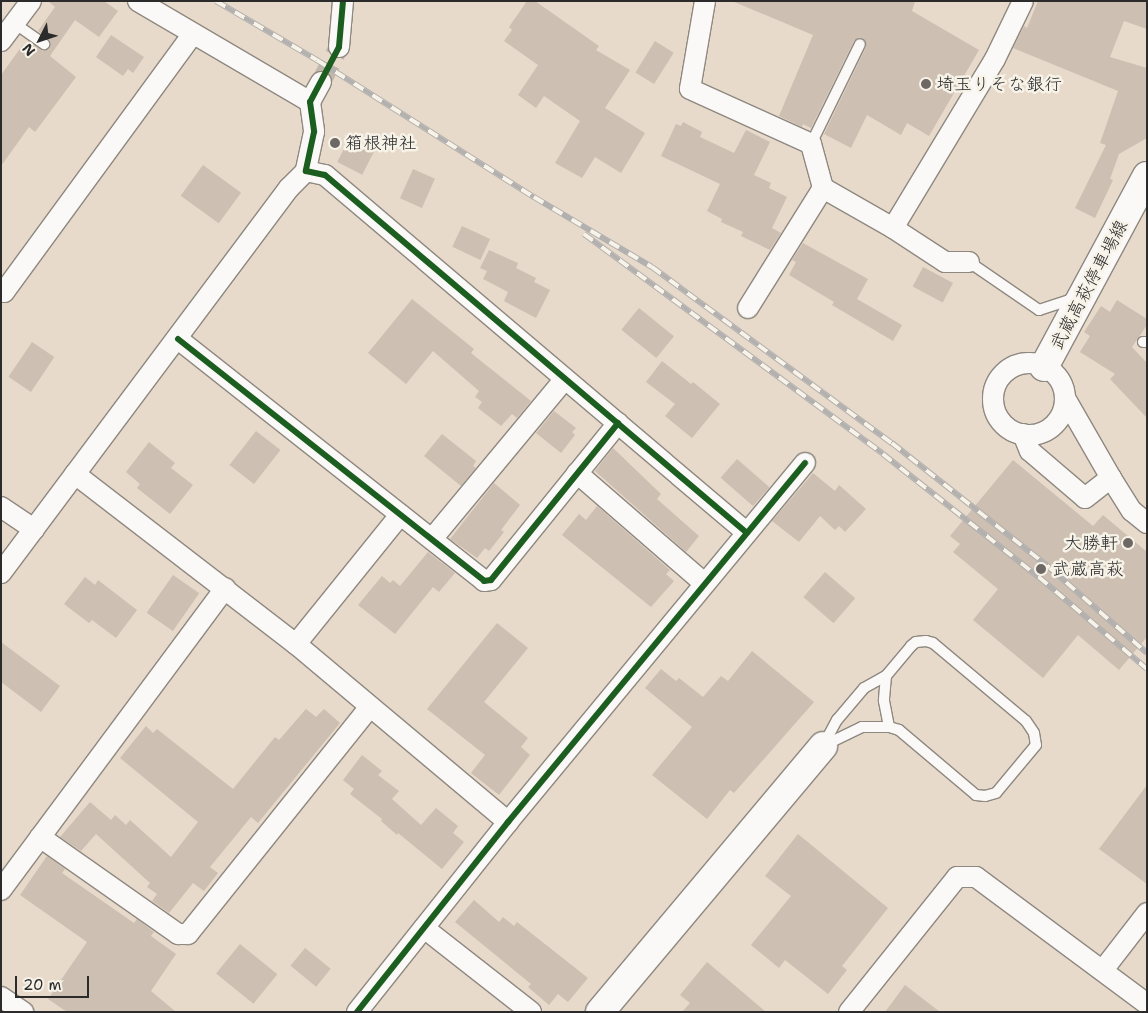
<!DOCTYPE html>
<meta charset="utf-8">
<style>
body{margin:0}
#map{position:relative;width:1148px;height:1013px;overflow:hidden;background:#e7daca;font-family:"Shantell Sans","Klee One",sans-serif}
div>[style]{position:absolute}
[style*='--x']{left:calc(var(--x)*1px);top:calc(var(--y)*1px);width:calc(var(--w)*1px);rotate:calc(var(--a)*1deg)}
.building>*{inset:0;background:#cdbfb1;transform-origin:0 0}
.street-tunnel>*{height:20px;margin-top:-10px;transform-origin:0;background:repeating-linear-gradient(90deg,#c1b7aa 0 20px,transparent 0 30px)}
.roads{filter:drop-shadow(1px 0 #8e8880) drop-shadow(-1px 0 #8e8880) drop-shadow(0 1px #8e8880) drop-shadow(0 -1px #8e8880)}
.lane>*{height:10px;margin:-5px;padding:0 5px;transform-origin:5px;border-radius:5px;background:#fbf9f7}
.street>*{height:20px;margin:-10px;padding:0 10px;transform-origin:10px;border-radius:10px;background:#fbf9f7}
.street>.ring{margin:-10px;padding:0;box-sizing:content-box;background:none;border:20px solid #fbf9f7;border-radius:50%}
.secondary>*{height:28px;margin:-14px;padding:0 14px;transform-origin:14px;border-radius:14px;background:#fbf9f7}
.rail>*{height:5.5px;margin-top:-2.75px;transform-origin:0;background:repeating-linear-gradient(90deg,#f7f3e8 0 11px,#b3b1af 0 22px);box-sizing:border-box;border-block:1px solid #b3b1af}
.cycleway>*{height:6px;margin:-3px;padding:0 3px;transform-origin:3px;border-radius:3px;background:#1b5e20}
.dots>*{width:14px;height:14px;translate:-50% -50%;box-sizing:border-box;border:2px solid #f7f3e8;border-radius:50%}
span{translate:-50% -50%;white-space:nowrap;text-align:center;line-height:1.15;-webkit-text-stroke:5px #f7f3e8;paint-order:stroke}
.poi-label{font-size:18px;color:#2b2b2b}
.left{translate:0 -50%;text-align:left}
.right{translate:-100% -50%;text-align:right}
.street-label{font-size:18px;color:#2b2b2b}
.frame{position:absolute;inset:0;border:2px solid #2b2b2b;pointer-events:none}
.north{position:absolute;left:15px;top:15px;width:50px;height:50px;-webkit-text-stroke:4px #f7f3e8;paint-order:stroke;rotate:229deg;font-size:14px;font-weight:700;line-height:20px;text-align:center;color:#2b2b2b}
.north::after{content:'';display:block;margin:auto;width:18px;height:22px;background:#2b2b2b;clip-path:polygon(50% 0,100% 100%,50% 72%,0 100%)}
.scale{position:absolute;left:15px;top:976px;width:74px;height:22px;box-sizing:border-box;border:2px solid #2b2b2b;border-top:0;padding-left:6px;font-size:15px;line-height:18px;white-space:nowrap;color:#2b2b2b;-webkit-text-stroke:4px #f7f3e8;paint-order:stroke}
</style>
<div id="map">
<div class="building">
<div style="clip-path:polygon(48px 1px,104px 1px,118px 11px,99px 37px,75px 20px,50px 56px,76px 77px,35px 132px,29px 127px,1px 166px,1px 75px,22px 46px,26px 48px,30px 42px,43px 51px,50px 48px,50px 41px,38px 31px,55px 7px)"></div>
<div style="clip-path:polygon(527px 1px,535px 1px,599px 46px,596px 50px,630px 70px,605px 108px,645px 133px,621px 173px,595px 157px,582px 178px,555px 163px,580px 121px,544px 96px,536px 108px,518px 95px,538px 65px,504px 41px,512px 30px,509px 27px)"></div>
<div style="clip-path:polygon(732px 1px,915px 1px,912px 11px,979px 50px,929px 136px,907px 123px,901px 135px,867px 115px,851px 148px,824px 134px,866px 47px,865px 40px,859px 37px,854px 41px,811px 128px,803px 124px,802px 127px,779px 116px,813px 35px)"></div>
<div style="clip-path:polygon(1038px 1px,1147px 1px,1147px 29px,1124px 21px,1110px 57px,1147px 68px,1147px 138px,1119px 154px,1110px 179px,1113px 180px,1095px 218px,1075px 208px,1106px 145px,1100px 143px,1118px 91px,1013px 48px,1024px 26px,1027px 28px)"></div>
<div style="clip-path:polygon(111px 35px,144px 57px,133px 73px,128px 69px,123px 76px,96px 57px)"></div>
<div style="left:655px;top:41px;width:22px;height:37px;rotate:32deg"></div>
<div style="clip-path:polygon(683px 122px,702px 132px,700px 137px,734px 153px,746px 130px,770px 142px,754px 175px,771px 183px,769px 188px,787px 197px,772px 228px,781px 233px,770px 250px,741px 236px,743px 232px,721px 222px,722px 219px,707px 211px,720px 184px,661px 156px,676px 124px,681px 126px)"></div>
<div style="left:350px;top:137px;width:28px;height:28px;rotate:27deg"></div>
<div style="left:203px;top:165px;width:47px;height:38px;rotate:36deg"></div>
<div style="left:413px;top:169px;width:24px;height:32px;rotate:24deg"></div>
<div style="left:462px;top:226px;width:31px;height:23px;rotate:25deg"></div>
<div style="clip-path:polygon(803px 243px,868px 279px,857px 299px,902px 325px,893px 341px,832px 305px,834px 302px,789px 275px,796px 262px,792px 260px)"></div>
<div style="clip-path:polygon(489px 250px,518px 263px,516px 268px,536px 278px,534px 282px,550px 290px,536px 318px,504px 301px,508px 292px,483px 279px,487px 271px,480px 268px)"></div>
<div style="left:923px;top:267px;width:34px;height:22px;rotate:28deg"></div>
<div style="clip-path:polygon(412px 299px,474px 349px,471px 353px,531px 401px,517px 418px,512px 414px,501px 426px,478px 408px,482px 402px,475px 397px,479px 391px,433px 351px,406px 384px,368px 353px)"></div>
<div style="clip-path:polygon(1117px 300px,1147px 319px,1147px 325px,1132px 347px,1147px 363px,1147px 418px,1110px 379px,1115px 374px,1080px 352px,1090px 336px,1084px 332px,1101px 306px,1110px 312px)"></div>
<div style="left:639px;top:308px;width:45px;height:28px;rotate:39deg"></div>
<div style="left:32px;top:342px;width:27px;height:42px;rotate:34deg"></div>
<div style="clip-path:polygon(662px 361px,691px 384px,693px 382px,720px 404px,692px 438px,665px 416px,675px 404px,646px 382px)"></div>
<div style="clip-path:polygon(554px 411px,576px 428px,572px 432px,575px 435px,561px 453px,536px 433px)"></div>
<div style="left:256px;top:431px;width:31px;height:43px;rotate:38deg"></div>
<div style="clip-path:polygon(442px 434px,476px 461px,473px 466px,476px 468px,461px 486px,424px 456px)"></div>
<div style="clip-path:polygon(149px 442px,175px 463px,171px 468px,193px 485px,170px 514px,137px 488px,140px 484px,126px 472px)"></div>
<div style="clip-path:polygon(613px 448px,661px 494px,657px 499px,699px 536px,686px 552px,595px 471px)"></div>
<div style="left:737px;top:459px;width:43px;height:25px;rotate:41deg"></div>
<div style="clip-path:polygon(1013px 460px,1093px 526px,1103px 515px,1147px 552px,1147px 637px,1119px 670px,1078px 635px,1043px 678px,973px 620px,998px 589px,953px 552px,960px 544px,950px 536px)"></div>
<div style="clip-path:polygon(813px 473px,835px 491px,839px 485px,866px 509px,845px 532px,839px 526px,835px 530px,820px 516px,799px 542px,772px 521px)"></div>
<div style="clip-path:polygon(494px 483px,520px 505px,501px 530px,504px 532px,489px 551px,485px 548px,477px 558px,450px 539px)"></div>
<div style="clip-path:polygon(597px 506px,670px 570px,666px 574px,674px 581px,651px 607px,562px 535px,579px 514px,586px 520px)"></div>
<div style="clip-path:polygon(428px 552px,455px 573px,439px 592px,433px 587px,395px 634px,358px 605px,382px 576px,390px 583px,393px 580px,400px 586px)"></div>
<div style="left:825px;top:572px;width:40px;height:33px;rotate:41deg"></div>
<div style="left:173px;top:575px;width:32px;height:46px;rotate:35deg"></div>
<div style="clip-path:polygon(85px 577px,95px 585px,98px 580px,137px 610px,116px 638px,92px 620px,89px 623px,64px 604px)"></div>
<div style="clip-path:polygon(497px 623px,528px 648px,484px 702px,528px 738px,521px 747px,530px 755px,499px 795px,471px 773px,485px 755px,427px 709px)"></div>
<div style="clip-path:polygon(1px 642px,60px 686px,41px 712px,1px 682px)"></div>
<div style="clip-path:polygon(752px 651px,814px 702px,734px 793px,730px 790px,707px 819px,652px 775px,692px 727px,645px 688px,661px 669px,676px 681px,679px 678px,703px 697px,721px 676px,728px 681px)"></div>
<div style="clip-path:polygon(306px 709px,316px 717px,324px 709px,340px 723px,258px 823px,251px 817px,210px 867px,218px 873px,204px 891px,193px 883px,169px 913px,152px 901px,157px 894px,147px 887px,150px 883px,96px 834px,81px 851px,60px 837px,90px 802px,111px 820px,115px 815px,126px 825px,130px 820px,171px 857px,198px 822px,120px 758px,146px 726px,153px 733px,157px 729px,233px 789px,275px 737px,279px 740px)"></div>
<div style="clip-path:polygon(362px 755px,382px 771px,378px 775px,399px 791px,392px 799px,421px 825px,436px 808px,458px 826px,453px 833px,464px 842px,442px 869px,398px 833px,397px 835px,381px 821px,382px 819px,350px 794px,354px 789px,343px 780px)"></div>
<div style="clip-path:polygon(1147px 785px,1147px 884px,1099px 849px)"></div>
<div style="clip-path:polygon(798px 834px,888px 908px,842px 966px,847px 970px,828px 994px,785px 960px,779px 968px,751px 945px,791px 896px,765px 876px)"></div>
<div style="clip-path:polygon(47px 856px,65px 869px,62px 873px,134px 923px,137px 919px,154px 932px,151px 936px,176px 954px,151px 991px,176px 1012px,67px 1012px,48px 999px,87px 942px,20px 895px)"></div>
<div style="clip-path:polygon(474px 900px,499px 922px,503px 917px,514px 926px,517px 922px,588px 978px,568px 1002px,558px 994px,549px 1005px,528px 987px,531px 984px,455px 922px)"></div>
<div style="left:240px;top:944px;width:48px;height:38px;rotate:39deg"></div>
<div style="left:305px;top:948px;width:33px;height:23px;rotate:39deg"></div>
<div style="clip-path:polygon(707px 962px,766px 1012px,682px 1012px,690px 1003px,680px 995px)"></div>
<div style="clip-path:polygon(905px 985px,940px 1012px,885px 1012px)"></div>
</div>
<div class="street-tunnel">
<div style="--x:321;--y:82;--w:39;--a:-63"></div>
</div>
<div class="roads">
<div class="lane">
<div style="--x:14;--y:23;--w:37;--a:35"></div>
<div style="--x:811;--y:144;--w:111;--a:-63.9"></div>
<div style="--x:969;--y:262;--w:85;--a:34.4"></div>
<div style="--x:1039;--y:310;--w:32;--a:-18"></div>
<div style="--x:1069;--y:300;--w:8;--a:23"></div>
<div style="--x:1143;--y:342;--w:4;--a:0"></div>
<div style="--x:926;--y:641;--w:7;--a:16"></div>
<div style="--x:933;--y:643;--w:121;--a:40"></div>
<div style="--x:1026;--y:721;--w:14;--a:56"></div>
<div style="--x:1034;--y:733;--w:12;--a:81"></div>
<div style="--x:1036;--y:745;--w:62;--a:129.8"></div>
<div style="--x:996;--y:793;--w:11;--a:165"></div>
<div style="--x:985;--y:796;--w:9;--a:-174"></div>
<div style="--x:976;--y:795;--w:101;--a:-139.8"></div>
<div style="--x:899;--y:730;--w:10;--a:-163"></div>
<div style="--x:889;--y:727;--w:27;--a:180"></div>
<div style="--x:862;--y:727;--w:43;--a:154"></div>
<div style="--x:823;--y:746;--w:30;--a:-62"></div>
<div style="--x:837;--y:720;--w:42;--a:-49.8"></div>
<div style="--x:864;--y:688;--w:25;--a:-29"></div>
<div style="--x:886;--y:676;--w:39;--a:-50"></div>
<div style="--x:911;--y:646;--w:6;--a:-39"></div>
<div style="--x:916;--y:642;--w:10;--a:-6"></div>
<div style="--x:886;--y:676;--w:25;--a:95"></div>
<div style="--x:884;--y:701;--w:26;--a:79"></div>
</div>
<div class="street">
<div style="--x:138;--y:1;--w:199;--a:30.4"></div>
<div style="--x:705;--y:1;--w:89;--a:99.7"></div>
<div style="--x:690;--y:89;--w:133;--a:24.4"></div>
<div style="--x:811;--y:144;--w:46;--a:74.7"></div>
<div style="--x:823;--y:188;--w:81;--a:29.7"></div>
<div style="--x:893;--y:228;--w:62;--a:33.2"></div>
<div style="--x:945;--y:262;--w:24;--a:0"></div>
<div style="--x:1;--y:41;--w:50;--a:-53.1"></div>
<div style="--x:339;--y:47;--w:46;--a:-85"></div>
<div style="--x:321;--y:82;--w:23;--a:119"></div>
<div style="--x:310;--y:102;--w:30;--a:82"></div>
<div style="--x:314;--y:132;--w:40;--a:102"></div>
<div style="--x:306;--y:171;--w:19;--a:12"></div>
<div style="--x:325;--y:175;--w:553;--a:40.31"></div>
<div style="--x:893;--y:228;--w:197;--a:-58.9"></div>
<div style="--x:995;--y:59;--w:64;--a:-64.2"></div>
<div style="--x:1;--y:292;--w:3;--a:0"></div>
<div style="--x:4;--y:292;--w:318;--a:-53.8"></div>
<div style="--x:748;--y:308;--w:142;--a:-58"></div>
<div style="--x:178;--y:339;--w:390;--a:38.3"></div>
<div style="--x:484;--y:581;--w:7;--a:-8"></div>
<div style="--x:491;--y:580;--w:202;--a:-51"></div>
<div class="ring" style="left:993px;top:363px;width:52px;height:52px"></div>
<div style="--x:1023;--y:434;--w:18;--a:68"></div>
<div style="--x:1030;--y:451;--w:72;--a:40.5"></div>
<div style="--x:1085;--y:498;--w:33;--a:-38"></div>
<div style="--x:1111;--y:478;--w:92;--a:-119.9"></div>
<div style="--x:577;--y:473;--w:169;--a:40.9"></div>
<div style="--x:75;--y:474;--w:279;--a:37.6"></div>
<div style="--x:296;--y:644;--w:277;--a:40"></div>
<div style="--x:1111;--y:478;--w:39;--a:58"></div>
<div style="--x:1132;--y:511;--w:19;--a:39"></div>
<div style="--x:1;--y:507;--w:40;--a:34"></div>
<div style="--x:432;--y:539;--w:208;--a:-50.3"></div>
<div style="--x:1;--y:573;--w:481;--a:-53.2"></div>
<div style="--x:289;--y:188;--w:24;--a:-45"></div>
<div style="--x:296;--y:644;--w:166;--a:-51.1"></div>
<div style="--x:40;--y:837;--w:169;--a:35.1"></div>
<div style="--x:178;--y:934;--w:10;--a:0"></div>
<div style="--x:188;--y:934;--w:291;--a:-51.3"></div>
<div style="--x:1;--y:890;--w:376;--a:-53.4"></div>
<div style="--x:424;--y:928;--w:136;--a:38.1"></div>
<div style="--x:1103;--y:970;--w:72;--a:-52.3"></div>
<div style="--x:1;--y:997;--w:27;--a:34"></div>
<div style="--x:357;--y:1012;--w:243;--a:-51.5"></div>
<div style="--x:508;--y:822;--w:466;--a:-50.4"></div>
<div style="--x:849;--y:1012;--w:173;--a:-51.3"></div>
<div style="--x:957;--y:877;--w:19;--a:0"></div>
<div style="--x:976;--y:877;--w:213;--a:36.6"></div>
</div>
<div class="secondary">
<div style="--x:1044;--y:367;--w:217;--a:-61.7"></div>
<div style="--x:600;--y:1012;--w:347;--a:-50"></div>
</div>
</div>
<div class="rail">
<div style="--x:216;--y:1;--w:117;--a:30.3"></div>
<div style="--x:317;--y:60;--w:257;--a:32.3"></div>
<div style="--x:534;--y:197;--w:137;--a:30.7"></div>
<div style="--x:652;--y:267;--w:298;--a:36.3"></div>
<div style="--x:892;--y:443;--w:201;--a:38.3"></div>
<div style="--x:1050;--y:568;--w:129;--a:41.2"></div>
<div style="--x:584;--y:234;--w:371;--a:36.3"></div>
<div style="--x:883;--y:454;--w:199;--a:38.3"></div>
<div style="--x:1039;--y:577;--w:142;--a:40.4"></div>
</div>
<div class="cycleway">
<div style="--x:343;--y:1;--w:46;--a:95"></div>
<div style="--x:339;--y:47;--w:62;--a:117.8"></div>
<div style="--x:310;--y:102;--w:30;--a:82"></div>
<div style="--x:314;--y:132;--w:40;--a:102"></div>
<div style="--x:306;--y:171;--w:19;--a:12"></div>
<div style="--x:325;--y:175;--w:553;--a:40.31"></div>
<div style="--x:178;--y:339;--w:390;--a:38.3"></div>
<div style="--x:484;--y:581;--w:7;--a:-8"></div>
<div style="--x:491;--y:580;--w:202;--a:-51"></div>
<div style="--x:357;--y:1012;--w:243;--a:-51.5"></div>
<div style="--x:508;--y:822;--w:466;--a:-50.4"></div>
</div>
<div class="dots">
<div style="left:926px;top:84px;background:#6d6863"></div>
<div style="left:335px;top:143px;background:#6d6863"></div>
<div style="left:1128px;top:543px;background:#6d6863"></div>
<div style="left:1041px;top:569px;background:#6d6863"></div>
</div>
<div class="poi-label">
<span class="left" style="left:936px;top:84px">埼玉りそな銀行</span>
<span class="left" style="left:345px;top:143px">箱根神社</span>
<span class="right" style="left:1118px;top:543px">大勝軒</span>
<span class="left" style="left:1052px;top:569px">武蔵高萩</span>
</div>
<div class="street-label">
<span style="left:1089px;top:285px;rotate:-62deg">武蔵高萩停車場線</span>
</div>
<div class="frame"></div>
<div class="north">N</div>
<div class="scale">20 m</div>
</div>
